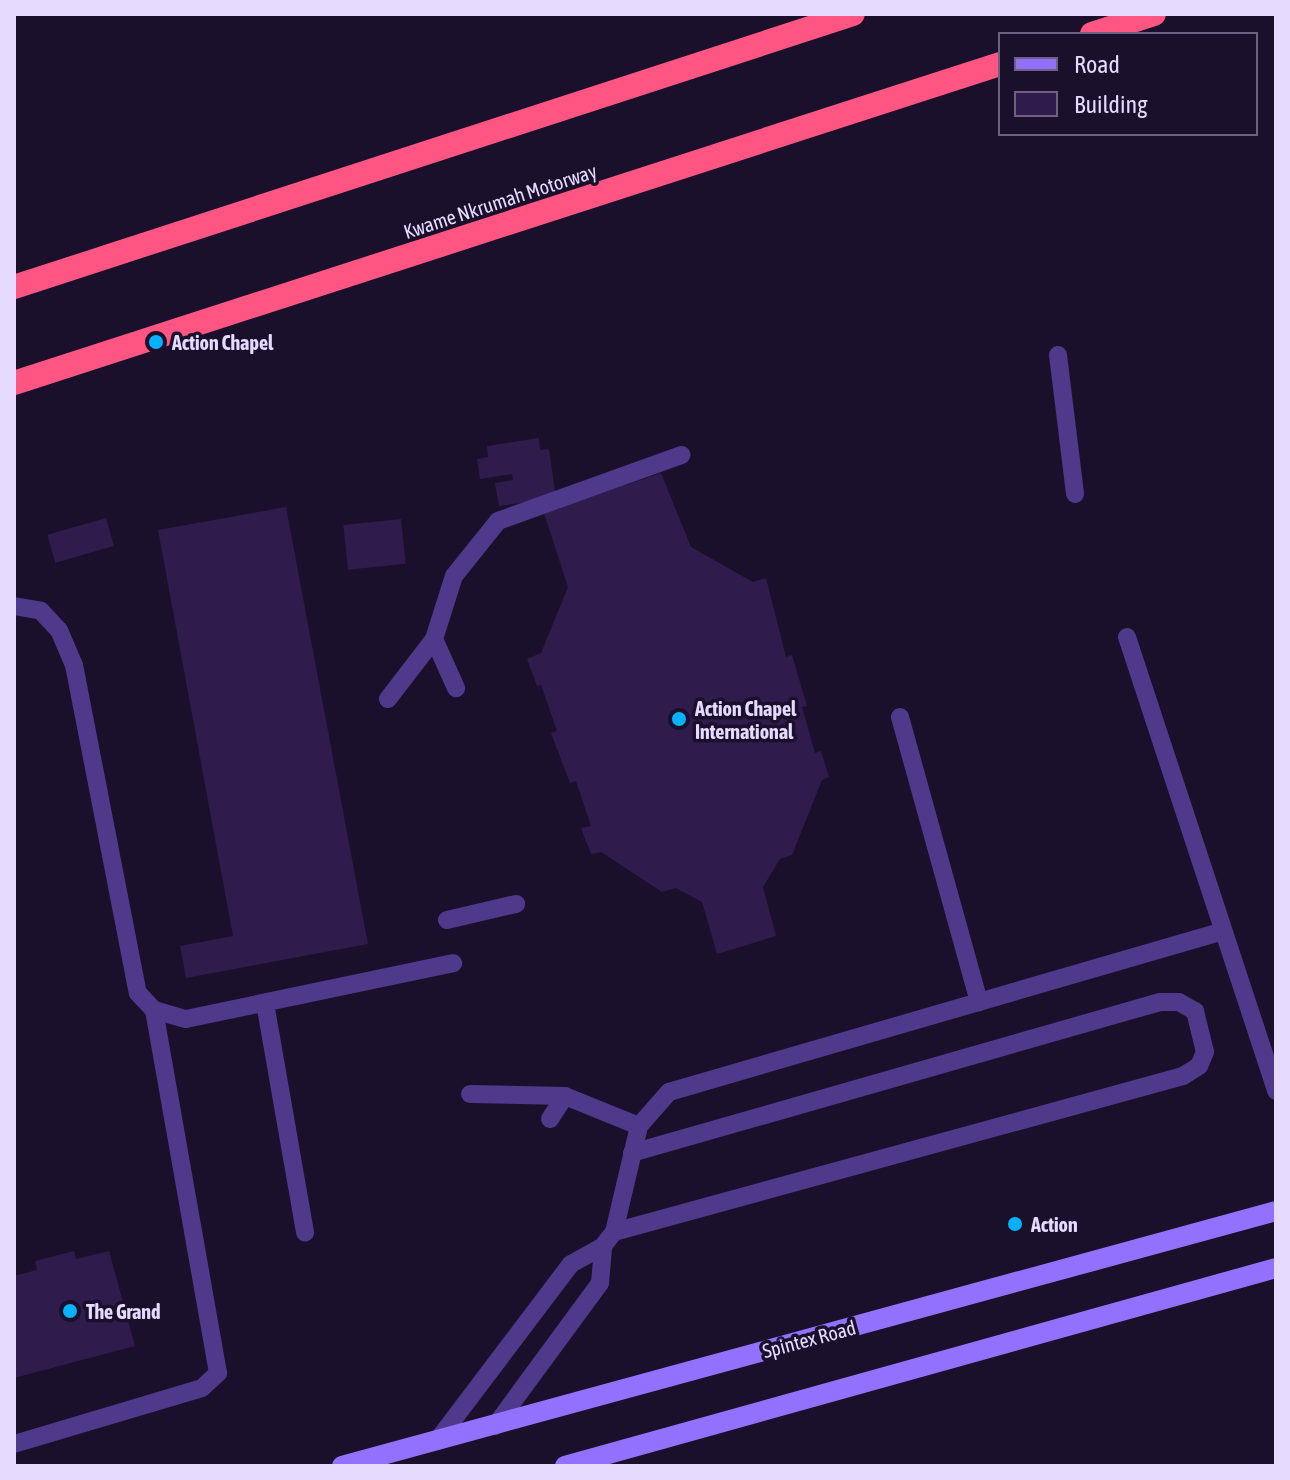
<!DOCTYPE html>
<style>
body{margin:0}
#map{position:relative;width:1290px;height:1480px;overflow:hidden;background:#1a102b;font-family:"Asap Condensed",sans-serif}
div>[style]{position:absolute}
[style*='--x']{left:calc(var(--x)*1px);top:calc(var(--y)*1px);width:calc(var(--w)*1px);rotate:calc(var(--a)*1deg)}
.building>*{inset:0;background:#2f1b4c;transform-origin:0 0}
.service>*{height:18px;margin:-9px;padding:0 9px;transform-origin:9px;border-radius:9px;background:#4e398b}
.secondary>*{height:20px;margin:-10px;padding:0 10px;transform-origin:10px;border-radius:10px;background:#9271ff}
.motorway>*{height:24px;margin:-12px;padding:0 12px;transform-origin:12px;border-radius:12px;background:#ff5583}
.dots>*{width:22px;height:22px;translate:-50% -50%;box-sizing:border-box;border:4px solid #1a102b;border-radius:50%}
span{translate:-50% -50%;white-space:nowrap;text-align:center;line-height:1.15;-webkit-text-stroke:7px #1a102b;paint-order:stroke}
.street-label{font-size:20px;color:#e6daff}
.poi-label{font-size:20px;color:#e6daff;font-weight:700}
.left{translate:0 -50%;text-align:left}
.frame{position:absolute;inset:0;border:16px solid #e6daff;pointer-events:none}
.legend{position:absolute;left:998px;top:32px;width:260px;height:104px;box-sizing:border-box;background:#1a102b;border:2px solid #6c6180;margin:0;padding:10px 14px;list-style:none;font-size:24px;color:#e6daff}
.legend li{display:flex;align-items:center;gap:16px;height:40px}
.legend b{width:40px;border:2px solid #6c6180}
</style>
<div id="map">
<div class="building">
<div style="clip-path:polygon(539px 438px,540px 450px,549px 449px,556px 498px,499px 506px,495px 483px,513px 480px,512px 474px,480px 479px,477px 459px,488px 457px,487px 446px)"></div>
<div style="clip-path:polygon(661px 473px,691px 547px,753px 582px,766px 578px,786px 657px,792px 655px,807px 706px,802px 707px,815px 753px,821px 751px,829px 777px,822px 780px,792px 855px,780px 859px,763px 887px,776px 936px,717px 954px,702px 902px,676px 888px,662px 892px,601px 852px,591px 854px,581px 828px,591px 826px,576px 781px,570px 783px,551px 733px,557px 731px,541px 685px,537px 686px,527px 659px,541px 653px,568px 587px,544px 513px)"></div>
<div style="clip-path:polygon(286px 507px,368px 944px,186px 978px,180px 946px,233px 936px,158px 530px)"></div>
<div style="left:106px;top:518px;width:29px;height:61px;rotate:74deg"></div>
<div style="left:401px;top:519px;width:45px;height:58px;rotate:84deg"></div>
<div style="clip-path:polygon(74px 1251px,76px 1259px,109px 1251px,135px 1346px,14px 1378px,14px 1276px,37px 1270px,35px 1261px)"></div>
</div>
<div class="service">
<div style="--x:1058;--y:355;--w:140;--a:83"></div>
<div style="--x:14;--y:606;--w:27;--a:10"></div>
<div style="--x:41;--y:611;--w:26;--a:47"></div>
<div style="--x:59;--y:630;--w:38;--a:67"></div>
<div style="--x:74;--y:665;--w:334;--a:79"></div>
<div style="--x:138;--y:993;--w:23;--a:47"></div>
<div style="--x:154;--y:1010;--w:33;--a:16"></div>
<div style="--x:186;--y:1019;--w:273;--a:-11.8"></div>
<div style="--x:1127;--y:637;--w:478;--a:71.8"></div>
<div style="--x:434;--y:639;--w:54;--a:65.8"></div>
<div style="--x:388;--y:699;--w:76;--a:-52.5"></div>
<div style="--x:434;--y:639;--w:66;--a:-72.4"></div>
<div style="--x:454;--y:576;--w:70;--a:-51.3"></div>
<div style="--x:498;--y:521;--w:195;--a:-19.8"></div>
<div style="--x:900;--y:717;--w:296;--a:74.5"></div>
<div style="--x:447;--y:920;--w:71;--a:-13.1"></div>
<div style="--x:265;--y:1003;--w:233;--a:80.1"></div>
<div style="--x:470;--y:1094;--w:95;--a:1.2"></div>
<div style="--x:565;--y:1096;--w:80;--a:22.1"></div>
<div style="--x:550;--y:1119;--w:27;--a:-57"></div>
<div style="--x:614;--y:1232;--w:590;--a:-15.33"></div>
<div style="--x:1183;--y:1076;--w:19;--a:-32"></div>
<div style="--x:1199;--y:1066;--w:15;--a:-67"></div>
<div style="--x:1205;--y:1052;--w:42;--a:-103.7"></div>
<div style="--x:1195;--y:1011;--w:18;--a:-151"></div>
<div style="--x:1179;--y:1002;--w:19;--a:180"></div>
<div style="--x:1160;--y:1002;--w:549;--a:164.04"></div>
<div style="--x:495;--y:1426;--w:177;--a:-53.7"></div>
<div style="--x:600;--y:1283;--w:37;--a:-85"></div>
<div style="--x:437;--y:1441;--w:222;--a:-52.9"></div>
<div style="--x:571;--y:1264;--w:37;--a:-29"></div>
<div style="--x:603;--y:1246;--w:18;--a:-52"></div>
<div style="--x:614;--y:1232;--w:109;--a:-76.7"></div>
<div style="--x:639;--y:1126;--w:45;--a:-48.6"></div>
<div style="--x:669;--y:1092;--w:577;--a:-16.2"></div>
<div style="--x:14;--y:1444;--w:196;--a:-16.6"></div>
<div style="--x:202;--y:1388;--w:22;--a:-43"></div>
<div style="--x:218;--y:1373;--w:369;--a:-100"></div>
</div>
<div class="secondary">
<div style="--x:342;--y:1466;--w:968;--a:-15.27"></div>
<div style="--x:565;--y:1466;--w:738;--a:-15.56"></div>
</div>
<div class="motorway">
<div style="--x:1092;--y:34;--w:65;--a:-17.9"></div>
<div style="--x:14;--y:287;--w:882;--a:-18.02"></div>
<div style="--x:14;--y:383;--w:1036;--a:-17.93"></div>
</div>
<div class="dots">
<div style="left:156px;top:342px;background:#06b2ff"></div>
<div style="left:679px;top:719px;background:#06b2ff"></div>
<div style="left:1015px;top:1224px;background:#06b2ff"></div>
<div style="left:70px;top:1311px;background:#06b2ff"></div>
</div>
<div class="street-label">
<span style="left:500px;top:201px;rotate:-18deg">Kwame Nkrumah Motorway</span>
<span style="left:809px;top:1339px;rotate:-15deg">Spintex Road</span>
</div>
<div class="poi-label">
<span class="left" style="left:172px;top:342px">Action Chapel</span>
<span class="left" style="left:695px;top:720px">Action Chapel<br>International</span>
<span class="left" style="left:1031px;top:1224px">Action</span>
<span class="left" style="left:86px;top:1311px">The Grand</span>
</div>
<div class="frame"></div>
<ul class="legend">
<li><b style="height:10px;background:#9271ff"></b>Road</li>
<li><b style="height:22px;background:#2f1b4c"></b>Building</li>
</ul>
</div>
